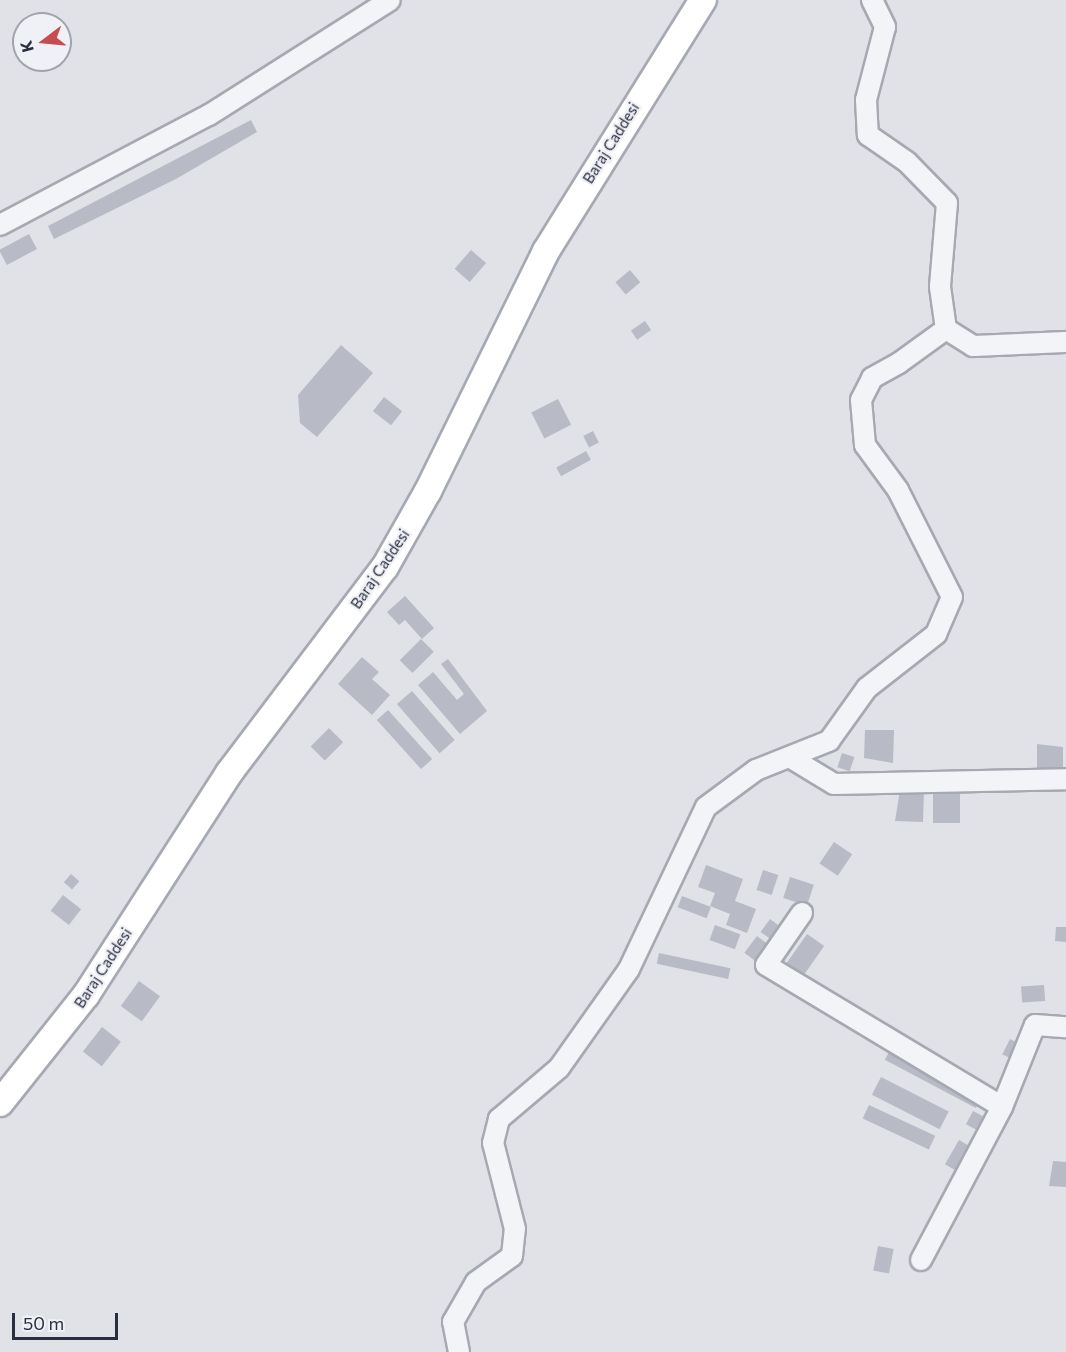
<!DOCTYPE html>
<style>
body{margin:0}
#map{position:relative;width:1066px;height:1352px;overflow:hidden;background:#e0e2e8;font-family:Commissioner,sans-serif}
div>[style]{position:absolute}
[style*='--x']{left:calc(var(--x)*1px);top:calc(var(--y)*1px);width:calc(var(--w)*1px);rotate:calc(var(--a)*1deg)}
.building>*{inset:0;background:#b8bbc5;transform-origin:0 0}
.roads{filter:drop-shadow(2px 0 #a6a9b2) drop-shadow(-2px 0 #a6a9b2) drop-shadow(0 2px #a6a9b2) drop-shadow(0 -2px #a6a9b2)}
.minor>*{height:20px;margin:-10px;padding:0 10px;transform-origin:10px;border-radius:10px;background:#f3f4f7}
.major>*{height:26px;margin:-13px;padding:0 13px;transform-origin:13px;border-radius:13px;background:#fff}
span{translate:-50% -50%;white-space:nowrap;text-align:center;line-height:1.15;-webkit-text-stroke:4.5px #f0f1f6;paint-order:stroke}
.street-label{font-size:15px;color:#2a2f3f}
.north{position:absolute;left:12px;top:12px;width:60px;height:60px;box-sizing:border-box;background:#f0f1f6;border:2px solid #a1a3ad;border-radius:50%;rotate:254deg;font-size:16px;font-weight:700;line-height:24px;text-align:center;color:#2a2f3f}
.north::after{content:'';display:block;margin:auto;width:21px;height:27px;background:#c64c4f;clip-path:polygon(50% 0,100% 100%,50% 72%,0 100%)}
.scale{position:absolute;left:12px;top:1313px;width:106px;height:27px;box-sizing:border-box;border:3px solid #2a2f3f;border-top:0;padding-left:8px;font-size:18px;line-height:21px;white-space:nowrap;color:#2a2f3f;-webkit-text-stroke:4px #f0f1f6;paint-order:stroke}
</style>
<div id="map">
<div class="building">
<div style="clip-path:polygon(251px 120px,257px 132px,176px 179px,54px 239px,48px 226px)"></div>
<div style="left:29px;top:234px;width:17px;height:34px;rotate:62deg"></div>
<div style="left:471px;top:250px;width:20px;height:25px;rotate:41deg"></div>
<div style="left:630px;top:270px;width:16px;height:19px;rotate:50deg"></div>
<div style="left:645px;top:321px;width:11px;height:17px;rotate:56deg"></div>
<div style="clip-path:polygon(341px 345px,373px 373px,317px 437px,300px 423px,298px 395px)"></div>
<div style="left:384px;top:397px;width:23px;height:18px;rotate:38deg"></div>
<div style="left:558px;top:399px;width:29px;height:30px;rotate:63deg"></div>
<div style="left:593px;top:431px;width:13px;height:11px;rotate:63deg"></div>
<div style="left:586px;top:451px;width:10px;height:34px;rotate:61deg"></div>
<div style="clip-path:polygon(405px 596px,434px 628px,422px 639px,405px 620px,399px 625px,387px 612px)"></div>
<div style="left:421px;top:639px;width:18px;height:30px;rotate:45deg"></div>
<div style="clip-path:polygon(362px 657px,379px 672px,372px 679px,390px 695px,372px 715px,338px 684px)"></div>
<div style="clip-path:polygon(448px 659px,487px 711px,460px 734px,418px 685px,433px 672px,457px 700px,464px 694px,441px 664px)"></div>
<div style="left:412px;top:691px;width:65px;height:20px;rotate:49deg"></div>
<div style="left:388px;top:710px;width:66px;height:15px;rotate:48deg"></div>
<div style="left:329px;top:728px;width:20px;height:26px;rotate:45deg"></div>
<div style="clip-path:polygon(865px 730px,894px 730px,893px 763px,864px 758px)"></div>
<div style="clip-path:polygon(1037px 744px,1063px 747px,1063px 768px,1037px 770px)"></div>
<div style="left:842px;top:753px;width:13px;height:15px;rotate:18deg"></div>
<div style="clip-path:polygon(900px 790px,924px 791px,923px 822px,895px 821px)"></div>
<div style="left:933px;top:790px;width:27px;height:33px"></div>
<div style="left:834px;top:842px;width:22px;height:26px;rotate:34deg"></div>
<div style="clip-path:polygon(706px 865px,743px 879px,735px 901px,756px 909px,747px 933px,726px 925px,730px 914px,710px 906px,715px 893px,698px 887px)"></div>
<div style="left:763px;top:870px;width:16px;height:21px;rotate:18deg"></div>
<div style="left:71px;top:874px;width:11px;height:11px;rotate:41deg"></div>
<div style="left:790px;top:877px;width:25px;height:22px;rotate:18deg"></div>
<div style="left:63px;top:895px;width:23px;height:20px;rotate:38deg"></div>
<div style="left:682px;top:896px;width:31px;height:12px;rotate:21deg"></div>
<div style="left:770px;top:919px;width:19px;height:16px;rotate:36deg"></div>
<div style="left:715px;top:925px;width:27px;height:16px;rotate:20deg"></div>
<div style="clip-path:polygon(1056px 927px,1066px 927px,1066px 942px,1055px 941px)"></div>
<div style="left:807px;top:934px;width:21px;height:43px;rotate:35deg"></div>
<div style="left:757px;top:936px;width:20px;height:21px;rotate:37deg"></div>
<div style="left:659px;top:953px;width:73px;height:11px;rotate:12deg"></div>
<div style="left:139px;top:981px;width:26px;height:31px;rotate:36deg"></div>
<div style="left:1044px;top:985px;width:16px;height:23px;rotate:86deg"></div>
<div style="left:102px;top:1027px;width:24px;height:31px;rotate:38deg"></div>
<div style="left:1010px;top:1039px;width:11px;height:17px;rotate:27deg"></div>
<div style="left:890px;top:1050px;width:103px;height:11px;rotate:28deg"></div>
<div style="left:881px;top:1077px;width:76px;height:20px;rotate:27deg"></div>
<div style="left:869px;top:1105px;width:73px;height:15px;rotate:25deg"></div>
<div style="left:973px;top:1111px;width:17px;height:15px;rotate:28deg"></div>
<div style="left:959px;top:1140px;width:14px;height:28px;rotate:30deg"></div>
<div style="clip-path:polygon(1053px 1161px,1066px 1162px,1066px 1187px,1049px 1186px)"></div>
<div style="left:878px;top:1246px;width:16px;height:25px;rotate:11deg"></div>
</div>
<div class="roads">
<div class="minor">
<div style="--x:872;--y:0;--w:30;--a:64"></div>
<div style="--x:885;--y:27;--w:75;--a:104.6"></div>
<div style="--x:866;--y:100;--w:35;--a:87"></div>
<div style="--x:868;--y:135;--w:47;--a:34.7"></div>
<div style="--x:907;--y:162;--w:57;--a:45.7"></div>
<div style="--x:947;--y:203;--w:84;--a:94.8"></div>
<div style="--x:940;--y:287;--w:42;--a:81.9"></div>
<div style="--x:946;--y:329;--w:32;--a:32"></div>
<div style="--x:973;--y:346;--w:93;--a:-2.5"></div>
<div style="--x:0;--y:225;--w:236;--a:-27.8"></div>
<div style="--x:209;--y:115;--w:214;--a:-32.4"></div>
<div style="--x:791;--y:758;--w:50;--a:31.2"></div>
<div style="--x:834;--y:784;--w:232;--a:-1.2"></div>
<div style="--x:802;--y:913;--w:63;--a:124.7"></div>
<div style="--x:766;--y:965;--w:275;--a:31"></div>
<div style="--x:921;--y:1260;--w:173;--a:-62.1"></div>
<div style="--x:1002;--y:1107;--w:88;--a:-68.1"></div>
<div style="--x:1035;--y:1025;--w:31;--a:4"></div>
<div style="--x:459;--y:1352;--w:31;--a:-101"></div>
<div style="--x:453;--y:1322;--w:46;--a:-60.1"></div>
<div style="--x:476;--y:1282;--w:44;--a:-35.8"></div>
<div style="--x:512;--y:1256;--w:27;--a:-84"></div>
<div style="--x:515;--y:1229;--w:89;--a:-104.3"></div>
<div style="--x:493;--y:1143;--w:25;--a:-76"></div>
<div style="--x:499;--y:1119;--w:79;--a:-40.4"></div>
<div style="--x:559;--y:1068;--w:121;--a:-54.7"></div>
<div style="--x:629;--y:969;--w:179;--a:-64.6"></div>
<div style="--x:706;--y:807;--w:62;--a:-36.5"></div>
<div style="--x:756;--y:770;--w:79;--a:-21.7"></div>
<div style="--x:829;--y:741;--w:65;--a:-54.4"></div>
<div style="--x:867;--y:688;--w:88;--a:-38"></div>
<div style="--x:936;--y:634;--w:40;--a:-66.6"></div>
<div style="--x:952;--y:597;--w:120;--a:-116.8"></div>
<div style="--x:898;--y:490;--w:56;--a:-126.3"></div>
<div style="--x:865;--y:445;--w:45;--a:-95.1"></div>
<div style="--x:861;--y:400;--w:25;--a:-63"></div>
<div style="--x:872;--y:378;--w:31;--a:-29"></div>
<div style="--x:899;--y:363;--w:58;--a:-35.9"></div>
</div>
<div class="major">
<div style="--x:0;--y:1103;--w:138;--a:-51.5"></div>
<div style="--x:86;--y:995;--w:264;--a:-57.2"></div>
<div style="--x:229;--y:773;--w:258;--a:-52.9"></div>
<div style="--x:385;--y:567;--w:87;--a:-60.5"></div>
<div style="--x:428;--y:491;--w:267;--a:-63.8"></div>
<div style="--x:546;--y:251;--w:296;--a:-58"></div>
</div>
</div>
<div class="street-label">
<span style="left:611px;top:143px;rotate:-58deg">Baraj Caddesi</span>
<span style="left:380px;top:569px;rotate:-56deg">Baraj Caddesi</span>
<span style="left:103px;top:968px;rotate:-57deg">Baraj Caddesi</span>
</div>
<div class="north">K</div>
<div class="scale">50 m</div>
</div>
